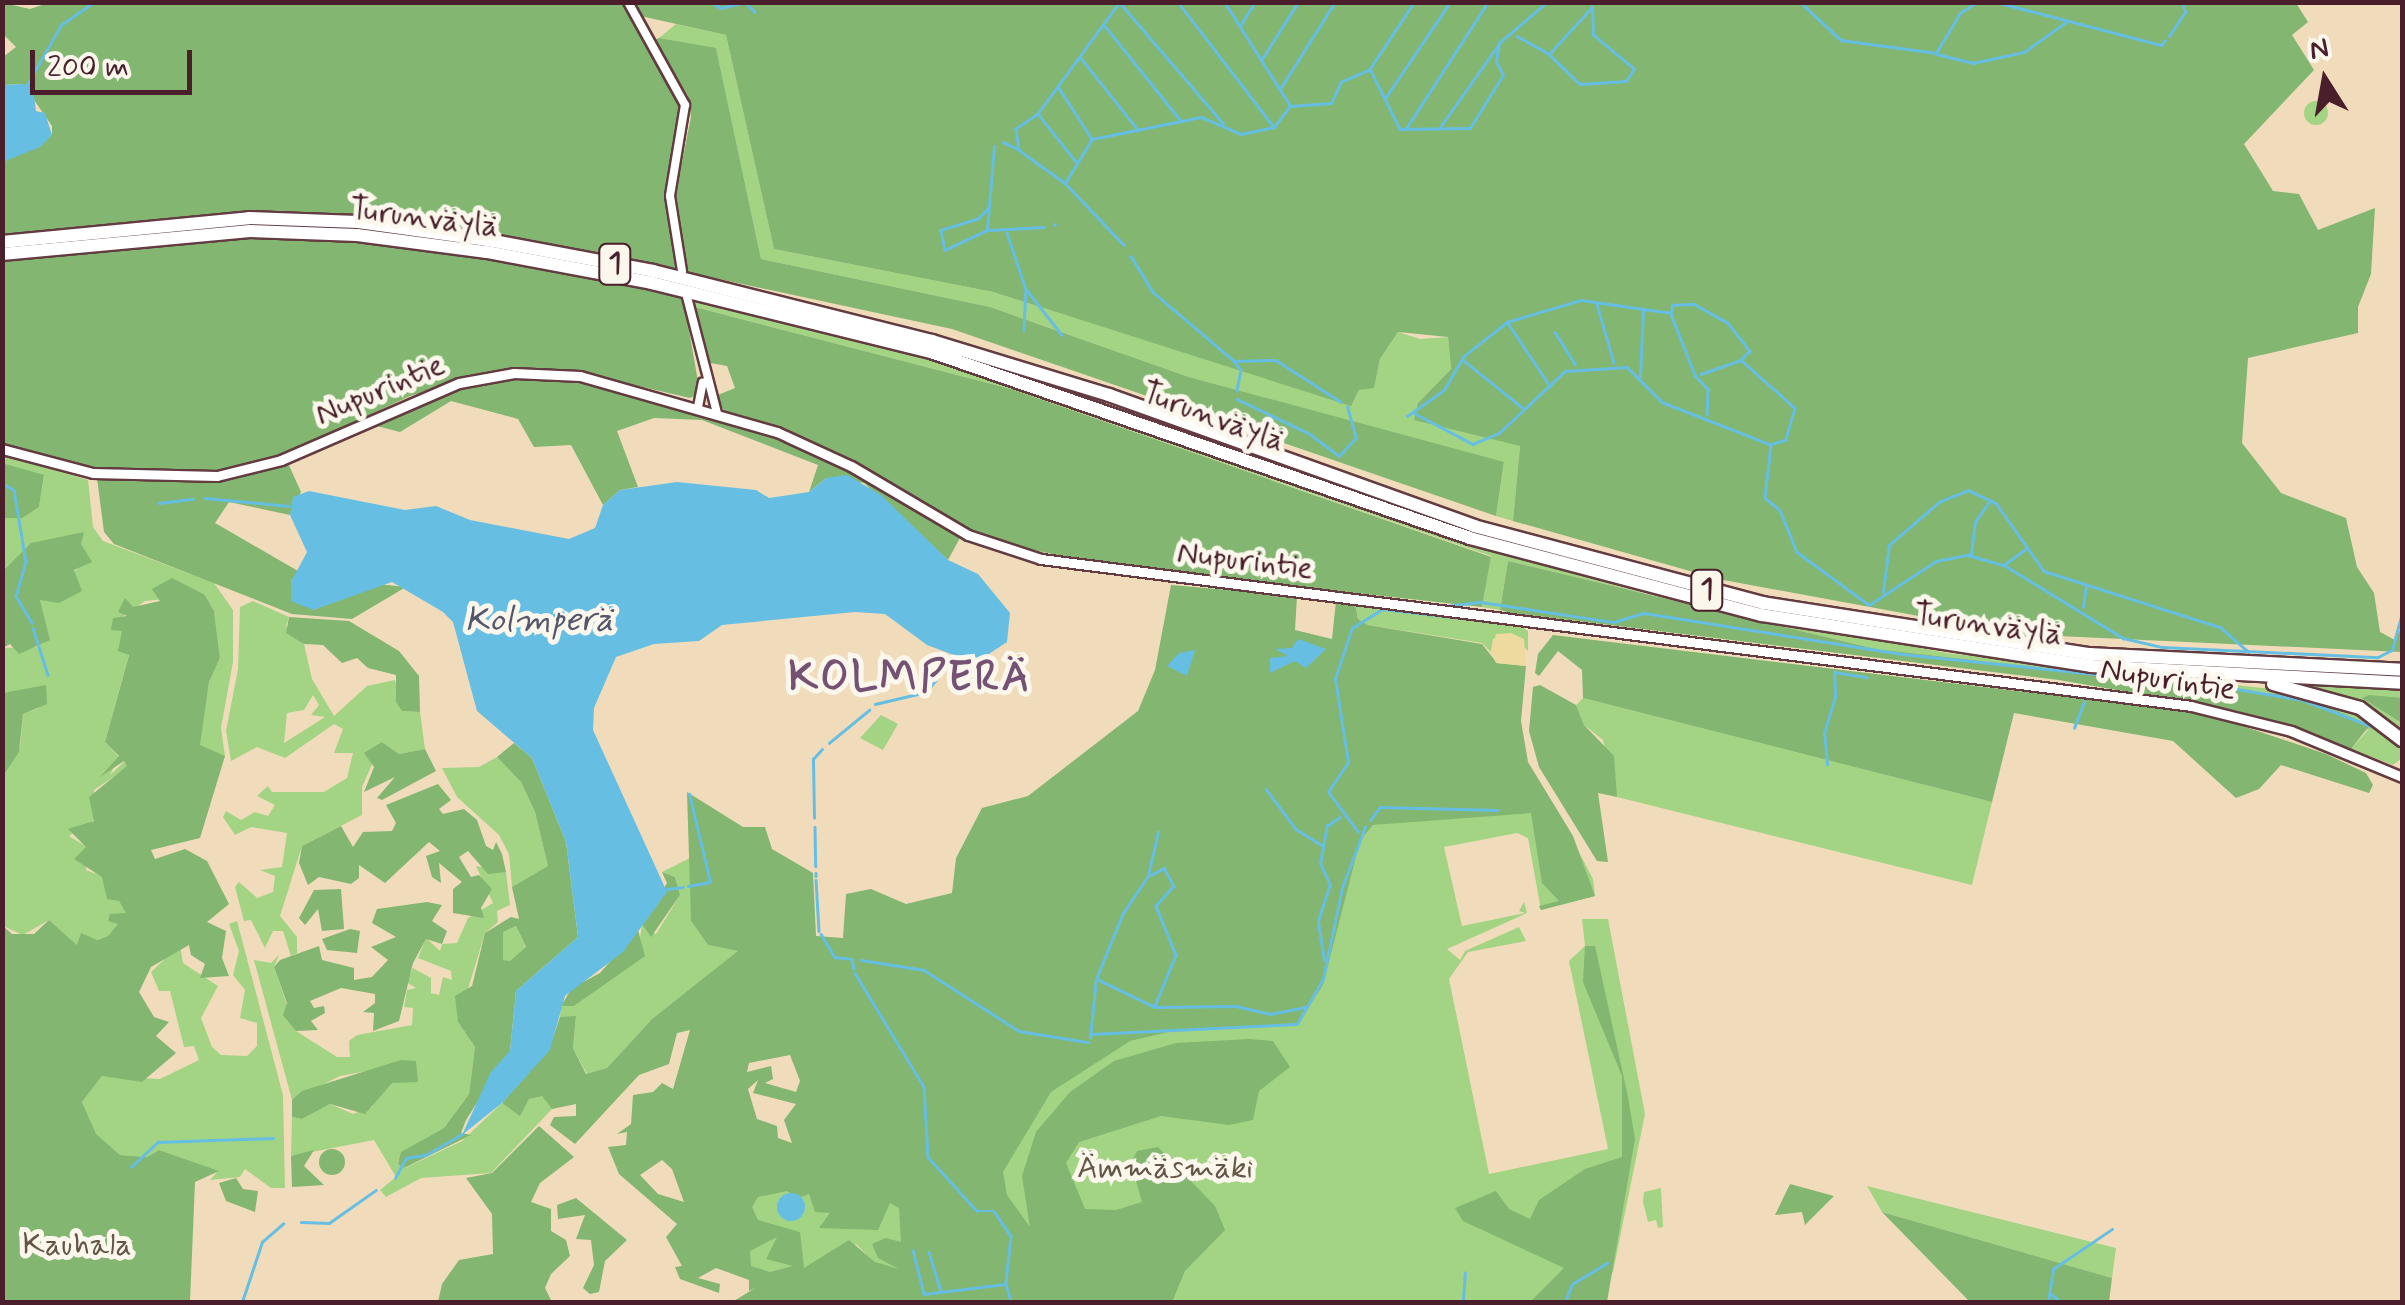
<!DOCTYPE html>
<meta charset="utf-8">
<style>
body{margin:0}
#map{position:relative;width:2405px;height:1305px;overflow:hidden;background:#f0dcbb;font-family:Mynerve,sans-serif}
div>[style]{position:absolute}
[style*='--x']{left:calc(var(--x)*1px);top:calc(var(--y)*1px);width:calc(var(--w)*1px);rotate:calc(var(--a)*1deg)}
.green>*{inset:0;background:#a3d483}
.round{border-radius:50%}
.forest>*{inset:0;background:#82b671}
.sand>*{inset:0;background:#eeda9e}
.water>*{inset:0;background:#66bfe3}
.stream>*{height:2.5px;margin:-1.25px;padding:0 1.25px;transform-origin:1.25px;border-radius:1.25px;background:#66bfe3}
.roads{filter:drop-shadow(2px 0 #633b41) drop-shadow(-2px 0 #633b41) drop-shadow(0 2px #633b41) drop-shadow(0 -2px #633b41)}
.tertiary>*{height:8px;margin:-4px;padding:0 4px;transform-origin:4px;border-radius:4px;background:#fff}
.secondary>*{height:9px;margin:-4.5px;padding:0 4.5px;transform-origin:4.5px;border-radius:4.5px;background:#fff}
.motorway>*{height:12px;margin:-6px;padding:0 6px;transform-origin:6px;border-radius:6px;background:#fff}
span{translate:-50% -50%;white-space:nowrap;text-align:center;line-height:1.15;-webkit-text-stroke:10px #fbf7ec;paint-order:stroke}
.shield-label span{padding:2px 8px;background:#fbf7ec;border:2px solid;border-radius:8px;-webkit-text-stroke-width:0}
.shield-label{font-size:30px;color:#4a1f2b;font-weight:700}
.street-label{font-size:32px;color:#4a1f2b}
.park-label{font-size:32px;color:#655545}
.water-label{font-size:35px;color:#54576b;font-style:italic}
.district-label{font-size:42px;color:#755273;font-weight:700;letter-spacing:2.5px}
.frame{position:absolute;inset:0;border:5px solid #4a1f2b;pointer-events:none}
.north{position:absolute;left:2275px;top:30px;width:100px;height:100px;-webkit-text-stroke:8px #fbf7ec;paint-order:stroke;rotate:349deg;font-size:28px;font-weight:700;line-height:40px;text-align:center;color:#4a1f2b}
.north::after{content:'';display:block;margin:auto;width:35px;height:45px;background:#4a1f2b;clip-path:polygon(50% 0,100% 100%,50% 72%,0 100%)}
.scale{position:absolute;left:30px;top:50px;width:162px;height:45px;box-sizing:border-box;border:5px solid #4a1f2b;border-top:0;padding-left:12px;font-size:30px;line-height:35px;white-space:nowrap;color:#4a1f2b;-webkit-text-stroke:8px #fbf7ec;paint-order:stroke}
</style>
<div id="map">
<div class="green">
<div style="clip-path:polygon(676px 24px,726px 35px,774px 249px,993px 292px,1351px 405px,1359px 390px,1374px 387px,1380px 359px,1398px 332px,1420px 339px,1448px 337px,1451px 369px,1418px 403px,1520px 446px,1513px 521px,1496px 516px,1504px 463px,1189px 377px,990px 307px,761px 259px,716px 49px,659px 38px)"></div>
<div class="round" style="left:2304px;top:101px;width:24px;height:24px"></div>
<div style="clip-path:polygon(690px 298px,1004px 379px,1491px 550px,1650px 595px,1946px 653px,2291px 691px,2363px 712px,2401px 744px,2402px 758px,2393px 765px,2351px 749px,2368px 730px,2303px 697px,1876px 649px,1508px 561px,1500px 610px,1482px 607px,1491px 556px,1011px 389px,691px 306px)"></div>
<div style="clip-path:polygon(3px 455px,88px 480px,93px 527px,103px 541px,214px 583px,233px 610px,233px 662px,221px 728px,225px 756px,199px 746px,209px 682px,220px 658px,214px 611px,205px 595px,145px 601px,122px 617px,129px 654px,105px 742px,119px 757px,110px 775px,125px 761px,128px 767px,94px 790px,94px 820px,69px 836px,87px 847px,86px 870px,102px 876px,128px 914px,108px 936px,78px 946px,49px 920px,23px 935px,3px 926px,3px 776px,20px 747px,23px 714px,39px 708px,32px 690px,3px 693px,2px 648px,37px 647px,49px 638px,40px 600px,83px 564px,62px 542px,25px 551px,3px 571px,3px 518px,21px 518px,39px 507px,44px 476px,19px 471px,3px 463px)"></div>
<div style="clip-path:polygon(evenodd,253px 601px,289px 617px,286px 626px,304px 644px,312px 679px,334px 716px,367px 686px,395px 680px,402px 711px,420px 712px,425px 749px,399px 754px,382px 742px,362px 787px,362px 815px,302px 846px,280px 916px,297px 937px,297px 953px,291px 956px,283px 931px,273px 931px,265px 948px,251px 920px,244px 921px,235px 887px,239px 882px,257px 898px,273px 892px,275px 876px,260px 870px,282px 867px,287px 833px,251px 827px,235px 835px,223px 817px,226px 811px,241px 820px,255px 812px,268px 816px,275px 805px,257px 796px,268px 786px,272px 792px,324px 792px,347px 778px,353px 753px,334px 753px,343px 729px,334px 724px,285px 758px,257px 747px,231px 761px,226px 731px,238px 669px,240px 607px,253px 601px,313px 695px,319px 705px,311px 715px,325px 717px,284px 743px,287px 713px,304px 710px,313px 695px)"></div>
<div style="clip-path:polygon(1355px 604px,1516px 623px,1528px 631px,1528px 651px,1512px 635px,1493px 639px,1491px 652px,1482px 643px,1368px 625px,1358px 619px)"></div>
<div style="clip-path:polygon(2293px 684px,2402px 688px,2402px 698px,2363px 698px,2388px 708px,2402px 723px,2402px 736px,2372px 710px)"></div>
<div style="clip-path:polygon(1583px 698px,1992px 802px,1972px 885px,1617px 797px,1603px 740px,1584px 725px,1576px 705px)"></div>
<div style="clip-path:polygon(881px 715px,898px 724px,883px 750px,860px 738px)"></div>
<div style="clip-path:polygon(497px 757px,521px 782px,535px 812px,548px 866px,512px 887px,509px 854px,499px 835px,457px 797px,442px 768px,479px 767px)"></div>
<div style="clip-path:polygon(1554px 805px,1593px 879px,1595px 896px,1541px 910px,1528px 838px,1517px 833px,1444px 847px,1462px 926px,1525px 913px,1519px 911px,1524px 902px,1527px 913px,1447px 949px,1460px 960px,1465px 951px,1519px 927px,1526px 941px,1468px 952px,1449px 979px,1489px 1174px,1608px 1149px,1569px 961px,1585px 946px,1582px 919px,1608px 919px,1645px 1114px,1613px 1272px,1586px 1302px,977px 1302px,874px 1262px,856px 1244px,809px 1284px,750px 1266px,706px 1193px,780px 1169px,1308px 877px,1378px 820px,1360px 836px,1360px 841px,1373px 825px)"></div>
<div style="clip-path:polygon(692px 857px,691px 921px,708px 945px,739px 951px,652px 1019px,607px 1068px,587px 1074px,573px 1048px,576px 1017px,560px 1017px,561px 1006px,574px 1006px,637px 960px,642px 924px,656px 934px,680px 895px,675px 877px,662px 872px)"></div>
<div style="clip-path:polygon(476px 866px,506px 872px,510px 905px,497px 911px,498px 922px,485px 933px,458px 1022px,475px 1047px,469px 1094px,444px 1128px,402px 1152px,398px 1164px,405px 1168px,462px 1141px,502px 1103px,520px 1115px,529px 1099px,542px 1095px,552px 1109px,491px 1173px,421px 1178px,386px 1197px,380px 1190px,396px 1177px,374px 1140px,291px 1156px,292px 1117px,302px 1119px,330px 1104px,353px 1114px,372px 1107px,377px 1095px,416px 1062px,340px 1076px,292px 1100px,254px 960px,271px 963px,279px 955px,274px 967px,296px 1031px,337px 1057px,350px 1057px,349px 1041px,357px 1035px,412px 1025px,413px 1008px,404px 1007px,407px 990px,416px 988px,406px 982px,413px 968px,431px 978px,431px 993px,439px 995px,443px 977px,452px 980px,451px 971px,418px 958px,426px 938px,440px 951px,442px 944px,457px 943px,468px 918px,493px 903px)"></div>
<div style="clip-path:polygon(237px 921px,283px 1095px,285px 1188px,271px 1188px,245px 1169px,240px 1177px,210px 1180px,218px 1171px,159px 1150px,147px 1157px,120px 1155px,96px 1135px,82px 1102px,102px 1076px,160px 1079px,199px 1060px,194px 1046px,184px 1047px,170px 991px,159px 991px,151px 972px,180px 945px,183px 963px,218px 986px,201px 1018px,212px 1047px,221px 1055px,247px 1056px,257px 1046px,257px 1023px,240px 1018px,245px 990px,233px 975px,239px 951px,229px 924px)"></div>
<div style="clip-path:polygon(516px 926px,526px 948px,510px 962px,503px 960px,503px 932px)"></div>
<div style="clip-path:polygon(1867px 1186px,2116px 1248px,2112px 1278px,1882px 1212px)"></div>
<div style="clip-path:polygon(1661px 1188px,1663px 1227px,1658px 1228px,1656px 1220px,1648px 1222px,1643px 1202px,1644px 1192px)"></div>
</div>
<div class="forest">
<div style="clip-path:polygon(51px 2px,624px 3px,680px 102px,666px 189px,679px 271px,399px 221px,280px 212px,3px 235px,3px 162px,52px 135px,52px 126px,23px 84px,3px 85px,3px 57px,16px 47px,3px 34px,3px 3px,30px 9px)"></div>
<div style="clip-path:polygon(632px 3px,2296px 3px,2308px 22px,2292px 35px,2314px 70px,2244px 144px,2273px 191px,2299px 194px,2318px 230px,2375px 208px,2371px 274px,2358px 307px,2358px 333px,2248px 358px,2242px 443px,2281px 493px,2346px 518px,2357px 567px,2374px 593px,2380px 632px,2395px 640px,2402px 626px,2402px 652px,2016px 634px,1718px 579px,1513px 521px,1520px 446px,1414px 420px,1418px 403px,1451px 369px,1448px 337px,1398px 332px,1380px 359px,1374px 388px,1359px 390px,1351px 406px,993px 292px,774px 249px,726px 35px,636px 15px)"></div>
<div style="clip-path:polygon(659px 38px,716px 48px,761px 259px,990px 307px,1189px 377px,1504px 462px,1496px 516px,952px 329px,686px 272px,673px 207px,691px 117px,688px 96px,654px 40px)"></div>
<div style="clip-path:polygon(240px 236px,417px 247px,683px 296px,700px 393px,690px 398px,574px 371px,476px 375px,410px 396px,290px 452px,219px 472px,92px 469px,3px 447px,2px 260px)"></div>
<div style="clip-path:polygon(691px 306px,1011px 389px,1491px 557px,1482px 607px,1102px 565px,985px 539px,814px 444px,725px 411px,713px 397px,735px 388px,727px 366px,705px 362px)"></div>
<div style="clip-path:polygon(517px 377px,580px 379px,771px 434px,847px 467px,961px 536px,948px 560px,864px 483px,826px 478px,809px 492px,818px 465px,702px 420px,654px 418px,617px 431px,638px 487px,620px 490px,603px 505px,571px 445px,534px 447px,518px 419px,451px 401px,400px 432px,369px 424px,452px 388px)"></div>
<div style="clip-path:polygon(287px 461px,301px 492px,290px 515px,229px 502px,215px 523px,298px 571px,291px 582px,313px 610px,377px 584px,406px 587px,352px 619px,292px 614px,114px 544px,104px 532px,97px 478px,205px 480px)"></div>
<div style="clip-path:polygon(2px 463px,44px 475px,39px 507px,22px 518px,3px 518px)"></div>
<div style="clip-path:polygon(84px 532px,81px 544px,92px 562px,74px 570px,82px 591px,59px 603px,40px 600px,50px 640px,19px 654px,10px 644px,3px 648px,3px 571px,31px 543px)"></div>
<div style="clip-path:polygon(1508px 561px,1876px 649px,2303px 697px,2370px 725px,2351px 749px,2238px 711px,2059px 680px,1511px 613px,1500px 610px)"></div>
<div style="clip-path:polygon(172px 578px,205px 595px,214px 611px,220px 658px,209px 682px,200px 745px,225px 756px,200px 838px,151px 850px,155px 859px,185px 849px,207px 861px,229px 904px,207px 922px,226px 931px,222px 958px,229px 976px,200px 978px,205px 964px,191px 955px,189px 945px,151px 967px,139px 992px,154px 1017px,169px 1022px,156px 1036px,176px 1053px,142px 1082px,102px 1076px,82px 1102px,96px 1134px,120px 1155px,147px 1157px,159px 1150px,219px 1171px,195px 1182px,190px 1302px,3px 1302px,3px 926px,12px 934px,34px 934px,49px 920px,77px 945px,81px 933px,97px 940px,108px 936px,118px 924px,108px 921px,110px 914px,126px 913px,119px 901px,107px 899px,102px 877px,74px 859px,86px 847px,68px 829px,94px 821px,89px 797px,127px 766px,124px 761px,100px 777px,119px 756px,105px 742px,129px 655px,118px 651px,122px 631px,111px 630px,113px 618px,127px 616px,118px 612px,125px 598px,133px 607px,160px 601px,152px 589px)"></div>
<div style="clip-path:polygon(evenodd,1171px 585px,1297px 596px,1295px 630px,1332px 639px,1336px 601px,1355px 604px,1358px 619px,1368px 625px,1482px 644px,1497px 663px,1526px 666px,1521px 721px,1528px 762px,1573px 836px,1595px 896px,1541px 910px,1539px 906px,1559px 901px,1542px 883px,1531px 813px,1373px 825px,1360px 841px,1323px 985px,1297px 1025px,1177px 1030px,1130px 1041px,1051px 1092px,1003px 1172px,1007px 1195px,1030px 1227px,1022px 1176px,1036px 1132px,1070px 1092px,1114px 1061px,1176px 1043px,1249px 1039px,1273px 1041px,1290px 1067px,1259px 1091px,1253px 1120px,1229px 1125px,1161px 1116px,1079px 1142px,1066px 1163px,1085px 1209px,1116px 1210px,1142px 1202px,1131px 1164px,1137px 1151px,1158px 1147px,1215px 1206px,1225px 1230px,1185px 1271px,1172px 1302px,732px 1302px,757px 1287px,749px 1291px,749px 1280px,716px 1268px,698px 1278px,720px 1284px,719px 1293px,680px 1279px,675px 1267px,682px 1266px,666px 1237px,677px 1224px,619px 1174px,608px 1147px,626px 1145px,627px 1132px,617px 1134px,631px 1124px,633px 1095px,653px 1092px,662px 1083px,673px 1089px,690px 1030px,677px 1033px,669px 1064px,639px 1075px,575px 1144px,550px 1125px,554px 1117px,576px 1116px,576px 1104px,552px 1109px,542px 1096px,529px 1099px,520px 1116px,502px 1103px,549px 1050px,560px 1017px,576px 1016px,573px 1048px,586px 1074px,607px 1068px,652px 1019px,738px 951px,708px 945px,691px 921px,687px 792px,743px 827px,765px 827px,772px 849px,813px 873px,816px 936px,843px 938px,846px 894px,871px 889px,906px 904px,952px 893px,956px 858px,982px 808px,1028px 796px,1138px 711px,1155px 670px,1171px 585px,790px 1055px,800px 1081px,796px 1092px,765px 1083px,773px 1079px,771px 1066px,747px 1072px,749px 1063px,790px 1055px,1171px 585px,758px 1080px,753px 1093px,796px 1104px,784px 1120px,792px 1143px,778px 1138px,777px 1126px,757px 1119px,748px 1089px,758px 1080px,1171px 585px,662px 1160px,672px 1169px,684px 1202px,658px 1194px,640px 1175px,662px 1160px,1171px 585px,787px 1191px,798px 1198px,809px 1194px,815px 1212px,830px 1213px,819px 1228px,878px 1230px,890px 1203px,899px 1208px,901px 1242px,886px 1238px,872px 1244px,878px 1258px,899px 1269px,875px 1262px,849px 1240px,804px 1268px,800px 1232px,758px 1220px,752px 1207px,758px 1197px,787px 1191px,1171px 585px,777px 1237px,766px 1259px,793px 1266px,770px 1272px,751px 1266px,750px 1251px,777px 1237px)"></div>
<div style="clip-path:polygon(289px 617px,349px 621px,399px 651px,419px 676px,420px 712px,402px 711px,396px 702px,396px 675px,368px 668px,357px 658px,342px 663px,323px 645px,304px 644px,286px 633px)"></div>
<div style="clip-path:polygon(1553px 635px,2207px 714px,2326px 754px,2366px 773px,2373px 785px,2369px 793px,2281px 765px,2259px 789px,2236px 798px,2173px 741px,2014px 713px,1992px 802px,1583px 698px,1582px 670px,1558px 651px,1539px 676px,1535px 673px,1538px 654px)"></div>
<div style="clip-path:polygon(46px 685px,47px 704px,23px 714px,19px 752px,3px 776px,3px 693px)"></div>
<div style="clip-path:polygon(1540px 685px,1576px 705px,1584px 725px,1614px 756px,1617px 797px,1598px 793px,1608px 862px,1597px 861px,1539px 767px,1529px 731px,1533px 687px)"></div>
<div style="clip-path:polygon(2369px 695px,2402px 698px,2402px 723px,2362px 698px)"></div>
<div style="clip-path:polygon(382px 742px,399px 754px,425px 749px,436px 771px,382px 800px,377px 798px,395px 777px,364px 792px,374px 767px,364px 753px)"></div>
<div style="clip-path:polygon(evenodd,514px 743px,532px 758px,566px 842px,578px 937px,516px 991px,510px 1051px,466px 1120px,461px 1133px,471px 1135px,404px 1168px,398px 1164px,401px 1152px,444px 1128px,469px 1094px,475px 1047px,458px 1022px,455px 996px,472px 986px,485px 933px,511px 917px,519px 919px,512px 887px,548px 866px,535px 812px,521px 782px,497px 757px,514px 743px,516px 926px,526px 947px,510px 961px,503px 960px,503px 932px,516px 926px)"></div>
<div style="clip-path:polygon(438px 784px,451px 800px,439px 809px,443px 814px,464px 809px,477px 820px,486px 846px,493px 850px,496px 842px,502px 854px,506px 872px,488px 874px,468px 851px,459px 857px,471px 877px,479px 875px,492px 889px,481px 908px,484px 918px,453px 913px,453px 889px,462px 882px,439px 863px,441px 883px,432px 877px,426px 856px,440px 851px,429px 842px,385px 883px,359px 865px,359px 878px,351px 884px,319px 877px,308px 885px,299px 863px,302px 846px,341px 826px,353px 847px,363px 832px,392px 831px,396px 823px,386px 805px)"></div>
<div style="clip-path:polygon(662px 872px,675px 877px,680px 895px,651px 937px,642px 924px,667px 883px)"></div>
<div style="clip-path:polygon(341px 889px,344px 929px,322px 931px,318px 909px,305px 925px,299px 918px,314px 890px)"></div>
<div style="clip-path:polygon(427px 902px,442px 905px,432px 921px,447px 931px,442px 944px,426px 939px,413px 963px,399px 1021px,373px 1031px,374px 1013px,363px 1012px,375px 1003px,375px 994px,341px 988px,310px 1001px,314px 1008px,324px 1006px,325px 1013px,311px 1021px,318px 1030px,296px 1031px,283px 1015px,287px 1003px,274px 967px,280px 960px,319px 946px,322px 960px,354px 968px,354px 980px,372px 977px,388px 960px,371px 947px,396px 937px,372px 923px,377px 909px)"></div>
<div style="clip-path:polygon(350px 929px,360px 931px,357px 953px,327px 950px,322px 939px)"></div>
<div style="clip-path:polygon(638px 930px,645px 956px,574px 1006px,561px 1006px,572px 988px,600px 973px)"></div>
<div style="clip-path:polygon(1585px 946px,1595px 946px,1628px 1097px,1635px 1139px,1607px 1302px,1530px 1302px,1564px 1268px,1463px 1221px,1455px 1208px,1496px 1191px,1509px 1209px,1530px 1219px,1539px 1200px,1585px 1169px,1622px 1157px,1622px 1076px,1583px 982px)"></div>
<div style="clip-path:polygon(401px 1060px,416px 1061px,418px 1082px,392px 1083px,365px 1114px,330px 1104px,302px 1119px,292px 1117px,292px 1100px,302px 1091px)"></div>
<div style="clip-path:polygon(539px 1126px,574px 1157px,540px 1183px,531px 1202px,551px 1209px,551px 1231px,566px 1240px,570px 1256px,551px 1274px,545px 1288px,552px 1302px,438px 1302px,442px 1284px,459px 1260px,493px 1254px,492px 1214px,466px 1178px,492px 1173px)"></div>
<div class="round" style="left:319px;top:1149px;width:26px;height:26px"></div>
<div style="clip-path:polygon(314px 1150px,304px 1166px,324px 1185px,292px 1187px,291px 1156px)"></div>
<div style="clip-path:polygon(236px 1178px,243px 1189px,258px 1191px,255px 1212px,226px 1201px,219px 1183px)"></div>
<div style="clip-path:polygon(1790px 1184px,1834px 1196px,1805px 1225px,1802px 1212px,1775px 1215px)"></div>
<div style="clip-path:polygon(576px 1198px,627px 1240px,605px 1261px,599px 1292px,590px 1294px,583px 1288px,594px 1265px,591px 1240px,576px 1239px,585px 1215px,558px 1219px,557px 1205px)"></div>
<div style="clip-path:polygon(1882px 1212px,2112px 1278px,2109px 1302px,1970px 1302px)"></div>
</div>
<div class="sand">
<div style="clip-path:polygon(1511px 633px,1524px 639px,1526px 666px,1496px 663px,1491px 652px,1496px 634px)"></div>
</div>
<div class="water">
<div style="clip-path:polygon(23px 84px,33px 88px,36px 111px,45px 113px,52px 135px,40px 147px,3px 162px,3px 85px)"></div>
<div style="clip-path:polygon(847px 475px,881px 495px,948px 560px,978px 574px,1010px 613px,1007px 642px,975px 663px,927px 645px,885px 614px,855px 612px,722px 625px,699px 641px,654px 644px,616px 657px,594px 708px,593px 730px,667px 892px,623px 952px,565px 996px,550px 1050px,502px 1103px,462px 1135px,491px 1072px,510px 1051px,516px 991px,578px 937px,566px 842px,532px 758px,477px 711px,453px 622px,443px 612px,392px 582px,313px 610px,291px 601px,291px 582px,307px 552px,290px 515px,293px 497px,309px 491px,405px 510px,436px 506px,470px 520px,569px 539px,595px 528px,603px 505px,620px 490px,677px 482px,756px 490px,769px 498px,809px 492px,826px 478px)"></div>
<div style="clip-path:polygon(1298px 639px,1326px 649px,1306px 668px,1295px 661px,1270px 673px,1270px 658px,1288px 656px,1275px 649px,1292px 648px)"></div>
<div style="clip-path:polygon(1195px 650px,1187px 676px,1167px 666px,1179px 653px)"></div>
<div class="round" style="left:777px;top:1193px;width:28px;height:28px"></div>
</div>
<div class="stream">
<div style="--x:711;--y:2;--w:12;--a:31"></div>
<div style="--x:721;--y:8;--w:25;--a:-14"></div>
<div style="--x:745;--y:2;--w:14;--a:45"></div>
<div style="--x:1120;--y:2;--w:139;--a:126.2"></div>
<div style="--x:1038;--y:114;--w:27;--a:146"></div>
<div style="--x:1016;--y:129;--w:21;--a:82"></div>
<div style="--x:1019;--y:150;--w:57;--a:35.7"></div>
<div style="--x:1065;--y:183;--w:52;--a:-58.5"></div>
<div style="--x:1092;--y:139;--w:111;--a:-11.4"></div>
<div style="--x:1201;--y:117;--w:43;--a:23"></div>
<div style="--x:1241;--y:134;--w:34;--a:-12"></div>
<div style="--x:1274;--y:127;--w:26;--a:-53"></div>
<div style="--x:1290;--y:106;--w:123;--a:-122.4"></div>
<div style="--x:1178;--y:2;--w:158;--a:52.5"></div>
<div style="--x:1800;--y:2;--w:56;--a:42.8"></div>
<div style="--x:1841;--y:40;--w:96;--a:7.8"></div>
<div style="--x:1936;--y:53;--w:47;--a:-59"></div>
<div style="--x:1960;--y:13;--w:20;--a:-33"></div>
<div style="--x:1996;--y:2;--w:171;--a:14.6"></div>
<div style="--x:2161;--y:45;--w:6;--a:-51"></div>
<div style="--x:1121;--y:4;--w:157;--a:49.4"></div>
<div style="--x:1105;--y:26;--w:122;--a:51.3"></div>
<div style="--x:1240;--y:26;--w:28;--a:-58"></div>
<div style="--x:1517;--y:36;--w:37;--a:29"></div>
<div style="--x:1549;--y:54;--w:43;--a:44.1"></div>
<div style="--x:1580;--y:84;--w:46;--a:-3.7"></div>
<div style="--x:1626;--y:81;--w:14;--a:-56"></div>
<div style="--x:1634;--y:69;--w:53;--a:-140.3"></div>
<div style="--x:1593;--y:35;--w:33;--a:-92"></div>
<div style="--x:2169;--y:36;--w:29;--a:-56"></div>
<div style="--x:2185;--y:12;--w:10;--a:-107"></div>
<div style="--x:1550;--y:53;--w:62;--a:-47.6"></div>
<div style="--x:1937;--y:54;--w:37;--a:14"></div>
<div style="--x:1973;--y:63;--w:52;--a:-12.2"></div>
<div style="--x:2024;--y:52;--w:52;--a:-35.5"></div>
<div style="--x:1081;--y:58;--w:92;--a:51.6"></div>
<div style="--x:1262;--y:59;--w:67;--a:-57.7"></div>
<div style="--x:1371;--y:67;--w:78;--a:-56.5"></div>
<div style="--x:27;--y:85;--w:69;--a:-60.5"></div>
<div style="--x:61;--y:25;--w:40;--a:-34.9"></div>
<div style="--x:1059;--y:88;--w:61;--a:57.1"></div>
<div style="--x:1280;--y:89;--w:103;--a:-57.7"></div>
<div style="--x:1386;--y:97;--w:115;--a:-56"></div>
<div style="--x:1290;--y:106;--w:41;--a:-4.2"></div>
<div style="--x:1331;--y:103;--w:23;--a:-65"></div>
<div style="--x:1341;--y:82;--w:32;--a:-24"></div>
<div style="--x:1370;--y:69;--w:67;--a:63.4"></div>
<div style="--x:1400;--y:129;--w:70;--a:-0.8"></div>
<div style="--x:1470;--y:128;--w:62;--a:-58.1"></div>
<div style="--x:1503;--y:75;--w:15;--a:-118"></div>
<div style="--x:1496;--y:62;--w:19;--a:-81"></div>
<div style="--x:1499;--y:43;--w:63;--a:-40.5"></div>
<div style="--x:1039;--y:115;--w:61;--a:51.6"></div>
<div style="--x:1407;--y:127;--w:149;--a:-57.1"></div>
<div style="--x:1440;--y:127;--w:102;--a:-54.6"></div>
<div style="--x:1003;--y:142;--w:17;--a:25"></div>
<div style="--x:1066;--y:184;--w:84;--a:46.4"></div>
<div style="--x:989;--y:208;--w:16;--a:135"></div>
<div style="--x:978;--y:219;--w:39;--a:163"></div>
<div style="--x:941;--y:230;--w:20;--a:79"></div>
<div style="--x:945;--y:250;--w:47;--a:-25.5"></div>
<div style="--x:987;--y:230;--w:84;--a:-85.2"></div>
<div style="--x:1054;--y:225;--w:1;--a:-45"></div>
<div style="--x:989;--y:230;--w:55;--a:-3.1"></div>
<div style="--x:1007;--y:233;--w:59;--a:71.3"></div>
<div style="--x:1026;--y:289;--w:41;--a:92.8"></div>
<div style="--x:1131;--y:256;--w:42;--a:58.6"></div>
<div style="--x:1153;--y:292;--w:106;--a:40.4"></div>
<div style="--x:1234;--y:361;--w:42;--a:-1.4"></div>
<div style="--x:1276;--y:360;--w:77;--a:32.9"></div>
<div style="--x:1026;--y:289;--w:58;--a:52"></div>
<div style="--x:1597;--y:304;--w:61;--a:73.9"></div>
<div style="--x:1671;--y:314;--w:66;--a:68.5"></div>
<div style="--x:1695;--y:375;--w:19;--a:47"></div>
<div style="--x:1708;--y:389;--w:25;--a:92"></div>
<div style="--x:1508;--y:323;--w:76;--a:56.3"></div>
<div style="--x:1555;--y:332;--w:38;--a:58"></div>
<div style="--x:1463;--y:360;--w:77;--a:38.7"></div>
<div style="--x:1234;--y:361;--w:11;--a:52"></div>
<div style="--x:1241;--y:370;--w:21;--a:101"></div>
<div style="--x:1701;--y:374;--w:42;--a:-19.3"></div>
<div style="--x:1640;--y:377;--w:67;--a:-87.4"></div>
<div style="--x:1237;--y:399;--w:81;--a:25.6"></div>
<div style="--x:1310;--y:434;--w:36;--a:37"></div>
<div style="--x:1339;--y:456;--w:25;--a:-47"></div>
<div style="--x:1356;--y:438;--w:32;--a:-106"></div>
<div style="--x:1414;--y:413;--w:67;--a:27.7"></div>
<div style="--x:1473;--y:444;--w:28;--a:-23"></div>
<div style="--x:1499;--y:433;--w:91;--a:-43.2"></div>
<div style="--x:1565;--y:371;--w:62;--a:-3.7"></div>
<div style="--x:1627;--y:367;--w:49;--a:45"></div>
<div style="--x:1662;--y:402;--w:115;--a:21.4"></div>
<div style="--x:1407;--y:416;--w:45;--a:-35.1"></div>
<div style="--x:1444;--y:390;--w:39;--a:-60"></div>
<div style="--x:1464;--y:356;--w:55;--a:-38.3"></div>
<div style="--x:1507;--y:322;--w:77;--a:-16.6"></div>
<div style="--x:1581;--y:300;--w:91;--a:8.2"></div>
<div style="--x:1671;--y:313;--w:8;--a:-83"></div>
<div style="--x:1672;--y:305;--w:22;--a:-3"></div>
<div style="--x:1694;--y:304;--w:39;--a:29"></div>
<div style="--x:1728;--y:323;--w:36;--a:52"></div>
<div style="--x:1750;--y:351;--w:13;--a:135"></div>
<div style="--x:1741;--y:360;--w:72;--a:41.6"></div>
<div style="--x:1795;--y:408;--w:33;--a:106"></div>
<div style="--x:1786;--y:440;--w:16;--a:162"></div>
<div style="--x:1771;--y:445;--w:53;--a:96.5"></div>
<div style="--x:1765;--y:498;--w:19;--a:39"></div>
<div style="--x:1780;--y:510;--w:45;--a:68"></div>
<div style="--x:1797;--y:552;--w:88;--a:36.2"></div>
<div style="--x:2;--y:483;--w:14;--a:30"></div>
<div style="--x:14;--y:490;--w:73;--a:80.5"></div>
<div style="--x:26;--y:562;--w:35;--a:106"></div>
<div style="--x:16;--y:596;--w:31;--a:59"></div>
<div style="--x:205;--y:498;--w:84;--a:5.4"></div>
<div style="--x:159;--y:503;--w:34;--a:-7"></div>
<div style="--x:1971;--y:554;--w:32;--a:-83"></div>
<div style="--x:1975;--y:522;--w:24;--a:-55"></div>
<div style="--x:2005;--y:564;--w:27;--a:-36"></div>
<div style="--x:1883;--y:592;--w:47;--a:-82.7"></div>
<div style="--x:1889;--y:545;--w:66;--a:-40.7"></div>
<div style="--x:1939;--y:502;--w:31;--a:-22"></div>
<div style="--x:1968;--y:490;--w:31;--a:25"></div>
<div style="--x:1996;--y:503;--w:83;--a:54.8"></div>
<div style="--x:2044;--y:571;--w:185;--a:17.7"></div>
<div style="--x:2220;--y:627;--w:38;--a:41"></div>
<div style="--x:1869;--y:605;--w:80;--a:-33.3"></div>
<div style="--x:1936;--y:561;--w:33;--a:-11"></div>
<div style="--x:1968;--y:555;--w:37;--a:16"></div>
<div style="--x:2004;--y:565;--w:140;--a:31.5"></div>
<div style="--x:2123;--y:638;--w:40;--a:13"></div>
<div style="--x:2162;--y:647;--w:216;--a:2.7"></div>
<div style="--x:2378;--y:657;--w:16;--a:-27"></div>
<div style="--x:2392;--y:650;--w:38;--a:-75"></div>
<div style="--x:1446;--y:606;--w:35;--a:-7"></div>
<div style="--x:1481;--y:602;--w:134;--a:8.6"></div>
<div style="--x:1614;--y:622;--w:31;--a:-17"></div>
<div style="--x:1644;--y:613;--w:261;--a:9"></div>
<div style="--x:1902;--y:654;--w:331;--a:5.9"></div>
<div style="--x:2231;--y:688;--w:73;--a:9.5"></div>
<div style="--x:2303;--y:700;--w:78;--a:21"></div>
<div style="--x:2083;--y:607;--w:22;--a:-82"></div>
<div style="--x:33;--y:628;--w:49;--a:72.3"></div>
<div style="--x:875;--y:704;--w:52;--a:-13.2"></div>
<div style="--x:926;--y:692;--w:46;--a:-51.1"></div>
<div style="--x:2074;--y:728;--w:28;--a:-69"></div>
<div style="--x:829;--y:743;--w:52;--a:-39.5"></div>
<div style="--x:1827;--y:765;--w:32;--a:-95"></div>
<div style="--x:1824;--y:733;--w:39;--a:-73"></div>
<div style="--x:1835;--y:696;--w:24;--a:-92"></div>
<div style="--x:1834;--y:672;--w:33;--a:9"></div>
<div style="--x:1266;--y:789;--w:50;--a:53.1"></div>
<div style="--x:1296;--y:829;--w:31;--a:32"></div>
<div style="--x:814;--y:818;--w:59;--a:-91"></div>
<div style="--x:813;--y:759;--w:13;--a:-48"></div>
<div style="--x:1370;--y:820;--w:16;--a:-52"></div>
<div style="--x:1380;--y:807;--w:117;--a:1.5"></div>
<div style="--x:815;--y:827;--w:39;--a:89"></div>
<div style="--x:1358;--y:832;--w:50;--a:-126.9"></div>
<div style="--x:1328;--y:792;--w:36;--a:-56"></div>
<div style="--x:1348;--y:762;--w:84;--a:-98.9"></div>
<div style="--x:1335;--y:679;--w:54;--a:-71.6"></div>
<div style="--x:1352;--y:628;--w:36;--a:-32"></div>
<div style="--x:1383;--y:609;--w:124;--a:6.5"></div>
<div style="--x:816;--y:873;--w:3;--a:90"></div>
<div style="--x:1151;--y:875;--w:15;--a:-28"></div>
<div style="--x:1164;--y:868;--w:21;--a:61"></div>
<div style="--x:1174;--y:886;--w:27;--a:132"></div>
<div style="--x:1156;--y:906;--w:53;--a:67.8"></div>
<div style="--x:1176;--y:955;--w:55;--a:112.4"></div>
<div style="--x:816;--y:880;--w:51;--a:86.6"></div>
<div style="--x:688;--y:886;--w:22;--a:-10"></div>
<div style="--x:710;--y:882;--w:90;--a:-103.4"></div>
<div style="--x:667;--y:889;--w:16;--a:-7"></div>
<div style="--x:821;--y:934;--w:27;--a:59"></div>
<div style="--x:835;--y:957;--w:17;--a:7"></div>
<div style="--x:852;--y:959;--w:10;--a:79"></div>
<div style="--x:861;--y:960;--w:64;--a:9"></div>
<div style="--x:924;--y:970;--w:113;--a:32.7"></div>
<div style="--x:1019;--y:1031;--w:70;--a:9.1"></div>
<div style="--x:1324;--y:960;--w:39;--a:-99"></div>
<div style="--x:1318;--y:921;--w:38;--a:-72"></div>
<div style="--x:1330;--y:885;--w:23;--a:-115"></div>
<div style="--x:1320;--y:864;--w:39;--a:-80"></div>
<div style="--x:1327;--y:826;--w:16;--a:-35"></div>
<div style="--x:855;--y:973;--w:133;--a:58.8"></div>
<div style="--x:924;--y:1087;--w:70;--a:86.7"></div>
<div style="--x:928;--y:1157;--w:73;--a:47.8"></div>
<div style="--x:977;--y:1211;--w:17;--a:0"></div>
<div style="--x:994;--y:1211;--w:30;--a:56"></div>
<div style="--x:1011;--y:1236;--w:47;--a:96.1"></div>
<div style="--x:1006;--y:1283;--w:20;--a:75"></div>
<div style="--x:1097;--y:979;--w:64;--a:25.8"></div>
<div style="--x:1155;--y:1007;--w:81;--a:-0.7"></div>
<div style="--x:1236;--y:1006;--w:35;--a:13"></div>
<div style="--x:1270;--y:1014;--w:36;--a:-11"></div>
<div style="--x:1091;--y:1034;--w:206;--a:-2.8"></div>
<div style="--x:1297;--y:1024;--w:52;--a:-60"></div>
<div style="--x:1323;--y:979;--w:93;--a:-78.2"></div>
<div style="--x:1342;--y:888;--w:65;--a:-69.3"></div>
<div style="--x:1090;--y:1038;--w:59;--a:-84.2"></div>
<div style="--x:1096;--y:979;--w:71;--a:-67.8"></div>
<div style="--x:1123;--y:913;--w:45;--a:-56"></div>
<div style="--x:1148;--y:876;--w:45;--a:-77.2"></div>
<div style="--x:131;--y:1167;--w:37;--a:-43"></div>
<div style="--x:158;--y:1142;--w:115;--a:-2"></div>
<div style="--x:395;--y:1178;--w:23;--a:-61"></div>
<div style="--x:406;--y:1158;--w:20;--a:-9"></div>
<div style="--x:426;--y:1155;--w:42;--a:-30.3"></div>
<div style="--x:301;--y:1222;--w:28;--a:2"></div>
<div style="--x:329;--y:1223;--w:57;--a:-35.1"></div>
<div style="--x:913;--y:1250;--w:45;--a:76"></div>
<div style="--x:924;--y:1294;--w:82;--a:-7"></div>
<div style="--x:929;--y:1252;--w:41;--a:72.9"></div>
<div style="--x:2051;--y:1294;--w:13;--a:39"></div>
<div style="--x:1463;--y:1300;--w:27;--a:-86"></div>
<div style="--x:242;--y:1302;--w:63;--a:-71.6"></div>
<div style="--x:262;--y:1242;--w:28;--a:-41"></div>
<div style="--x:1565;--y:1302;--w:19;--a:-69"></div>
<div style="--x:1572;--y:1284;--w:41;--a:-31"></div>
<div style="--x:2048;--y:1302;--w:33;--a:-81"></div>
<div style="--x:2053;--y:1269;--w:71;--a:-34.1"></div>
</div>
<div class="roads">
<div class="tertiary">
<div style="--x:628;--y:2;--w:118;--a:61"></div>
<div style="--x:685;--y:105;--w:92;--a:99.4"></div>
<div style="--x:670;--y:196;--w:76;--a:80.9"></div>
<div style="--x:687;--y:297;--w:120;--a:75.5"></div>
<div style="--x:698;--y:407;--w:25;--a:-79"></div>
</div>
<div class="secondary">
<div style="--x:2;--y:449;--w:94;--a:14.8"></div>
<div style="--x:93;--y:473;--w:124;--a:1.4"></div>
<div style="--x:217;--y:476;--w:66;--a:-14"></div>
<div style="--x:281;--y:460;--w:194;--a:-23.4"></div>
<div style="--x:459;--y:383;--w:56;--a:-10.3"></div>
<div style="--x:514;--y:373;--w:66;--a:2.6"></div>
<div style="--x:580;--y:376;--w:205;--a:15.9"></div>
<div style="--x:777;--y:432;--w:81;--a:24.7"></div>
<div style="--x:851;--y:466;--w:136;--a:30.5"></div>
<div style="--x:968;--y:535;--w:77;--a:18.2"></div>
<div style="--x:1041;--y:559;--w:1159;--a:7.28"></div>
<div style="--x:2191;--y:706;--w:103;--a:14"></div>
<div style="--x:2291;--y:731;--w:120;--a:22.5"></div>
</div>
<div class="motorway">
<div style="--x:2;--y:242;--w:248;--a:-5.5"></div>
<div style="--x:249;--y:218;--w:109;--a:2.1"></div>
<div style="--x:358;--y:222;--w:131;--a:7.9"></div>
<div style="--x:488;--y:240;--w:168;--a:10.6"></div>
<div style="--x:653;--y:271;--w:288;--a:14.1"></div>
<div style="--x:932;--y:341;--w:185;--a:17"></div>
<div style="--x:1109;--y:395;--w:388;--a:19.7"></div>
<div style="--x:1474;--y:526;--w:299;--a:14.9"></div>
<div style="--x:1763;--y:603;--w:331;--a:8.9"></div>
<div style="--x:2090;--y:654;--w:312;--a:2.9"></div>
<div style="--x:2;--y:254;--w:249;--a:-5.3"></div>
<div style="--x:250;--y:231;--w:107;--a:2.1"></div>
<div style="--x:357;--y:235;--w:131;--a:7.5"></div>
<div style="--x:487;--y:252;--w:168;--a:10.6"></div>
<div style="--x:652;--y:283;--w:287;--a:13.9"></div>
<div style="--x:931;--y:352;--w:570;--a:19.04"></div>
<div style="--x:1470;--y:538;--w:302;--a:14.8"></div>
<div style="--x:1762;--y:615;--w:333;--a:8.8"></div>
<div style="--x:2091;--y:666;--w:311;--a:3.1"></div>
<div style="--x:2273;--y:684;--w:90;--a:15.4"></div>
<div style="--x:2360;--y:708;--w:53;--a:37.3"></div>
</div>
</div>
<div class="shield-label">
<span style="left:615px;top:264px">1</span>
<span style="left:1707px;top:590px">1</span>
</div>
<div class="street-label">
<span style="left:424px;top:218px;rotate:7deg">Turunväylä</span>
<span style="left:380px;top:390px;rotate:-23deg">Nupurintie</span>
<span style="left:1213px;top:417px;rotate:20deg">Turunväylä</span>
<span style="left:1245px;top:561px;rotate:7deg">Nupurintie</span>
<span style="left:1988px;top:625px;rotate:8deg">Turunväylä</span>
<span style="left:2168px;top:680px;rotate:9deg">Nupurintie</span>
</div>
<div class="park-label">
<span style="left:1165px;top:1168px">Ämmäsmäki</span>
<span style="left:77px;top:1245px">Kauhala</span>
</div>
<div class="water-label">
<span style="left:539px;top:620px">Kolmperä</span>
</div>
<div class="district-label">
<span style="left:910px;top:679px">KOLMPERÄ</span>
</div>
<div class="frame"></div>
<div class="north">N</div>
<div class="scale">200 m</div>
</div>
